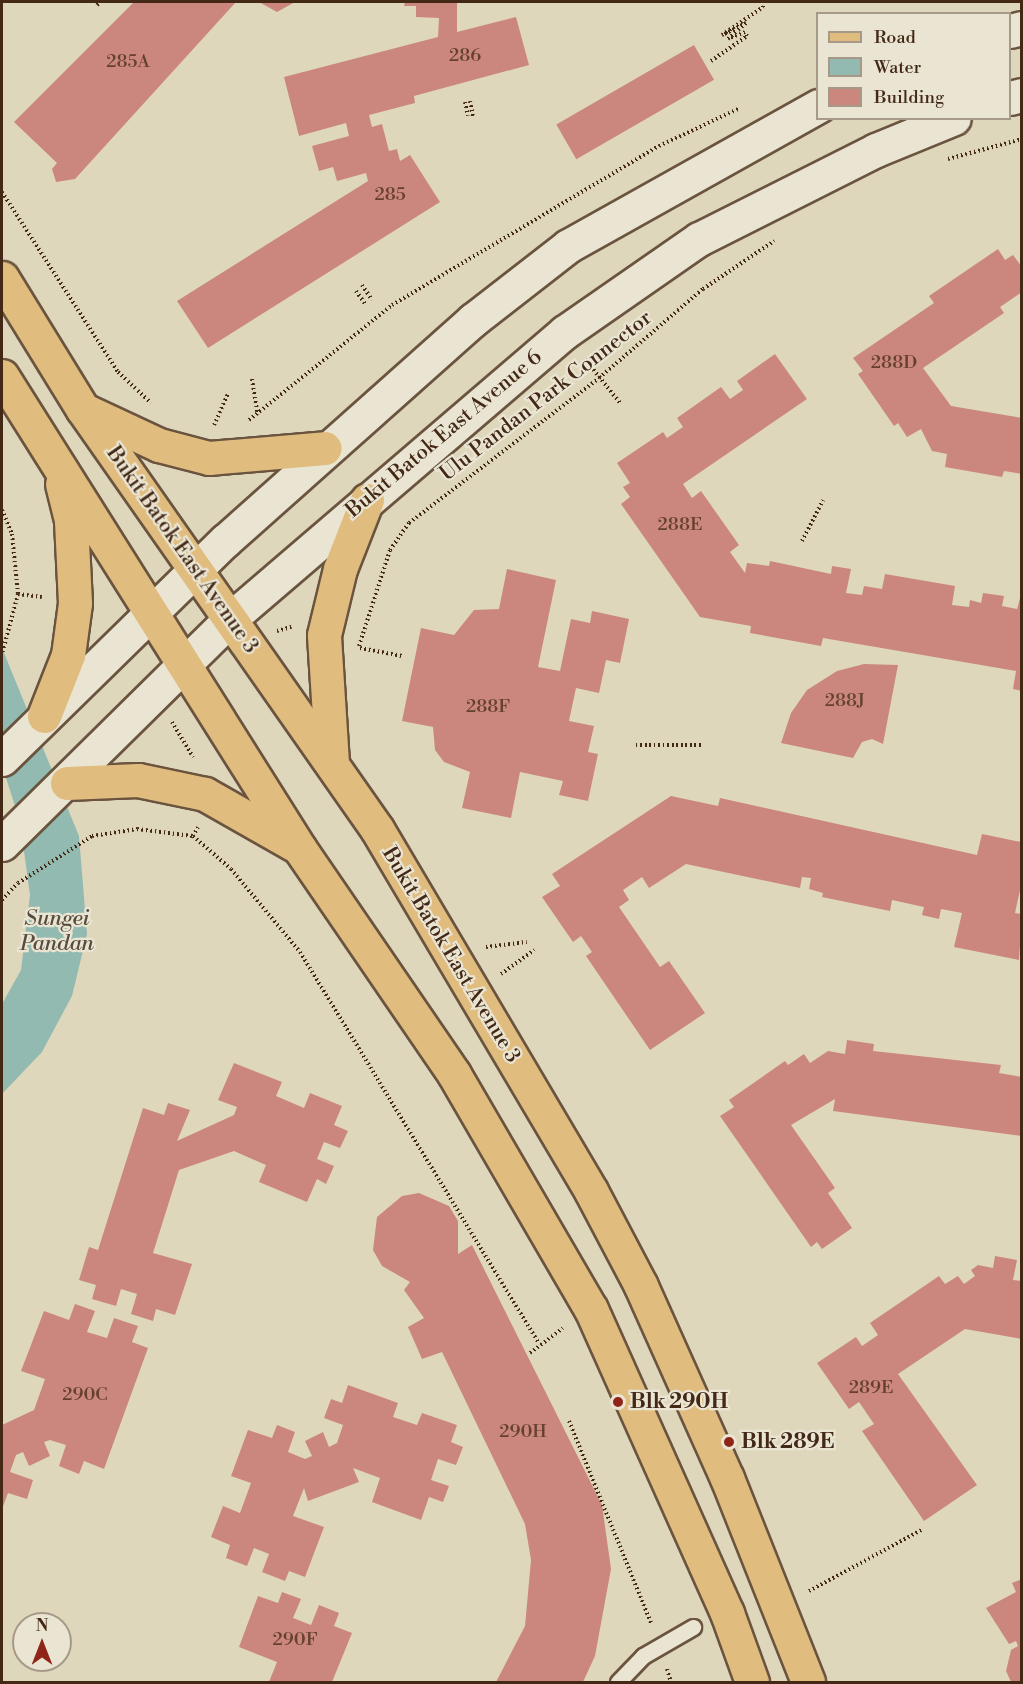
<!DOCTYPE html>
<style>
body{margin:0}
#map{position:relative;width:1023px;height:1684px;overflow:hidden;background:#dfd7bb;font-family:"Libre Bodoni",serif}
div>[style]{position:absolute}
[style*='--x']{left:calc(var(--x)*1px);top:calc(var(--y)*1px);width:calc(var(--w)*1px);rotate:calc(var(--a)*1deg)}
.water>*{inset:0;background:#93bab1}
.building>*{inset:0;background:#cb877e;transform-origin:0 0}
.path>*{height:4px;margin-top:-2px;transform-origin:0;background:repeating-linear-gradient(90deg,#432816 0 1.5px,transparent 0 4.5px)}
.roads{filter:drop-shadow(2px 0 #6a543f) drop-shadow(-2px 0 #6a543f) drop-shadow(0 2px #6a543f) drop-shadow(0 -2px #6a543f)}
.service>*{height:15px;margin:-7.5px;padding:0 7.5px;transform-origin:7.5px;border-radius:7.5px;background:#eae5d3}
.secondary>*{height:33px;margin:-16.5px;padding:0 16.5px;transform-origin:16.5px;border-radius:16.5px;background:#eae5d3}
.primary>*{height:33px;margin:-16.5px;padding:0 16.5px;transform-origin:16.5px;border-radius:16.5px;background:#e0bc7e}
.dots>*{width:16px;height:16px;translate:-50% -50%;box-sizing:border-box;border:3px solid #eae5d3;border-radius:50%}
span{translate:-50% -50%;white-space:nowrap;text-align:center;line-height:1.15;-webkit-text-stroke:4.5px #eae5d3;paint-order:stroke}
.number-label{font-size:18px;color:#654030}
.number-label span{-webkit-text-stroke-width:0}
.street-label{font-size:21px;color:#432816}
.poi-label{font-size:21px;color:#432816;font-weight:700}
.left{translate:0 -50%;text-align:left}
.water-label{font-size:22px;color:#574c3d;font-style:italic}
.frame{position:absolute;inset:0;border:3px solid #432816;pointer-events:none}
.legend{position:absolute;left:816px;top:12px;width:195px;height:108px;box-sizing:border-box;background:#eae5d3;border:2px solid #a79987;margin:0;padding:8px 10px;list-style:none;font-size:18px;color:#432816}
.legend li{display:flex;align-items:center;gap:12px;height:30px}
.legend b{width:30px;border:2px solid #a79987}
.north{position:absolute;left:12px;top:1612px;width:60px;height:60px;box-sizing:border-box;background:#eae5d3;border:2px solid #a79987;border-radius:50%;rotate:0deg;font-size:16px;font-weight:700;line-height:24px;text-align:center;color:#432816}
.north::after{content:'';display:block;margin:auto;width:21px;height:27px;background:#8f2418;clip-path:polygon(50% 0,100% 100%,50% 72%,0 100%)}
</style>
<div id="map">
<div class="water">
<div style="clip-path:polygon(2px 648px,79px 836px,87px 934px,72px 996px,42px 1052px,2px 1094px,2px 1004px,21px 970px,30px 895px,20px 822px,2px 765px)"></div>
</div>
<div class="building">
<div style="clip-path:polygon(134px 2px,236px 2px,75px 179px,56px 182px,52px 169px,57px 163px,14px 122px)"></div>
<div style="clip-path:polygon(259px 2px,295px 2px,277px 12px)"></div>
<div style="clip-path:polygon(405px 2px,457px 2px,457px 32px,516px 17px,529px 65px,414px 96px,415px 103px,369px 115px,372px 127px,382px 124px,389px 151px,397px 149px,400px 161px,410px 155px,440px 202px,208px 348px,177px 301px,368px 181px,366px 173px,337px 181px,333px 167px,319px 171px,312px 146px,349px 136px,346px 123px,299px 136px,284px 77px,438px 37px,439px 18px,416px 17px,416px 6px,404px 6px)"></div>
<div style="left:694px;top:45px;width:40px;height:159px;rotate:60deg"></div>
<div style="clip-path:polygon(998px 249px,1005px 260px,1013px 255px,1022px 267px,1022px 292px,1000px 307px,1004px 313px,923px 368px,951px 406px,1022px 418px,1022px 474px,1004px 471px,1002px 477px,945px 467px,947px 454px,932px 451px,921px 429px,907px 437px,898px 423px,894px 426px,858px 374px,863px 371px,853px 358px,934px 303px,929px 296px)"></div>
<div style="clip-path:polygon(775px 354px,807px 399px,683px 484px,692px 498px,701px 491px,739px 545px,730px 552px,745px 573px,747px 563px,769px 566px,770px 561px,831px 574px,832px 566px,851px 569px,846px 593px,862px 595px,864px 586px,882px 589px,885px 574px,955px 586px,952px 605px,969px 607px,970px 600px,981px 603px,983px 593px,1004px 596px,1002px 606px,1017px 609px,1022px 591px,1022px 691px,1013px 689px,1016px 671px,823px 638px,821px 646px,750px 633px,751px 626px,700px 617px,621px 504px,630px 497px,623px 487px,630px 483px,617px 463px,663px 432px,667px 438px,683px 427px,677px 418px,721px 387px,730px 399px,743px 390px,737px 381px)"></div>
<div style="clip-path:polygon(507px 569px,556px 580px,538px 667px,560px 671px,571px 619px,590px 623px,592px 611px,629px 619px,620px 663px,606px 660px,599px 693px,576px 688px,569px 721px,594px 726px,588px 752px,598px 754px,588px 801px,559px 795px,563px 781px,520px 772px,511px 818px,462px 808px,470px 772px,444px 762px,435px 750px,433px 727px,402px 721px,421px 628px,454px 635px,474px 610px,499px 609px)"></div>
<div style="clip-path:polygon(864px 664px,898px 665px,883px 744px,872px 739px,862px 742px,853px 758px,781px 743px,791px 713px,807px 690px,837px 671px)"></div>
<div style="clip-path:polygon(671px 796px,718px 806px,720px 798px,977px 855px,982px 834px,1021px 842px,1022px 881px,1015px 913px,1022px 914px,1019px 960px,954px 947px,962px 913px,941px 909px,939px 919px,922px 915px,924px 907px,892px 900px,890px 911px,822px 897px,823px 893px,809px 889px,811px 878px,802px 877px,800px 888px,686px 864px,649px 888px,642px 877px,623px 890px,629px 900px,619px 907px,660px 967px,669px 961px,705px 1013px,650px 1050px,586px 956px,592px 952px,581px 936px,573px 942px,542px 897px,560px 886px,552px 874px)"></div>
<div style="clip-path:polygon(847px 1040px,874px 1044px,873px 1051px,1001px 1065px,999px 1073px,1022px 1077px,1022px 1136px,833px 1111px,835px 1099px,791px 1125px,835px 1188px,828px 1193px,852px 1228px,822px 1249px,817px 1242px,811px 1247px,720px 1116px,734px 1107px,729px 1100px,785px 1061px,788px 1065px,804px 1054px,810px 1063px,828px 1051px,845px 1054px)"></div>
<div style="clip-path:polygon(234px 1063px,282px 1082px,276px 1096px,304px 1108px,310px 1093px,342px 1106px,334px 1125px,348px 1131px,340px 1148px,324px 1142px,317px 1159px,334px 1166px,326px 1184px,317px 1179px,307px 1202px,259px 1182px,266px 1165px,234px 1151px,179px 1170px,153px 1253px,192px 1264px,175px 1315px,156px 1309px,153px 1321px,131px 1314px,137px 1294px,121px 1289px,116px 1306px,92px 1299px,96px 1285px,79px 1280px,89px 1247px,98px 1250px,143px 1108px,164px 1115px,168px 1103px,190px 1110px,177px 1141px,234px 1115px,237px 1107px,218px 1100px)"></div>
<div style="clip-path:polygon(419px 1193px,449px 1206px,458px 1221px,458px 1254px,472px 1245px,602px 1505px,611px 1569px,595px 1656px,583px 1682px,496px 1682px,525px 1626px,531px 1560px,525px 1524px,442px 1352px,422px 1359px,408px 1327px,424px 1318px,404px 1290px,410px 1282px,382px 1266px,373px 1250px,377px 1217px,402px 1196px)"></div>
<div style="clip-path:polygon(995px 1256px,1017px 1260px,1013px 1280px,1022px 1281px,1022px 1339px,965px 1329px,898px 1374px,977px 1485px,924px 1521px,862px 1431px,874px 1424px,859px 1402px,849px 1409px,817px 1363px,856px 1337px,862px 1346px,878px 1335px,870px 1323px,939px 1276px,945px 1284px,958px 1276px,964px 1284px,975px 1276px,971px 1270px,978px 1265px,993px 1268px)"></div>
<div style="clip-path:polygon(75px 1304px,95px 1311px,87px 1332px,107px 1338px,114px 1318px,138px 1326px,132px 1342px,148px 1348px,104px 1469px,84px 1461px,79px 1474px,59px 1466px,66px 1445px,50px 1440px,44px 1442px,50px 1456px,29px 1466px,23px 1452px,16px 1455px,10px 1472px,33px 1480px,27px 1499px,8px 1493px,2px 1509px,2px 1425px,34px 1410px,45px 1379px,21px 1371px,44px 1311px,69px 1320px)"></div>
<div style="clip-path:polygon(348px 1385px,398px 1403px,393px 1417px,417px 1425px,422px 1413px,457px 1425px,451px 1442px,463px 1447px,456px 1465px,438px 1459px,431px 1480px,449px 1486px,443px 1502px,429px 1497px,421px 1520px,372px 1502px,380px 1478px,353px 1468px,359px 1482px,308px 1501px,304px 1488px,293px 1516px,324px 1527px,305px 1577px,289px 1571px,285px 1581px,262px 1572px,269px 1554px,254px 1548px,247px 1566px,226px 1558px,230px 1545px,211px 1537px,223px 1506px,240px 1513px,251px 1483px,231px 1476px,248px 1430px,272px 1438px,277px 1425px,295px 1432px,288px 1452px,305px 1459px,312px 1456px,305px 1441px,323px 1432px,329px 1447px,337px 1443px,343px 1425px,324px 1418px,331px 1399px,342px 1403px)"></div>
<div style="clip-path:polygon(1022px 1579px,1022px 1682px,1011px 1682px,1006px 1671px,1011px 1650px,1018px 1646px,1016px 1641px,1009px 1644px,986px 1608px,1016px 1592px,1012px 1583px)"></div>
<div style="clip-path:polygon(282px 1592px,301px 1599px,293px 1618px,311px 1625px,319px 1605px,339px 1613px,334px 1626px,352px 1633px,332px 1682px,269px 1682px,277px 1662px,239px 1647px,258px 1596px,278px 1603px)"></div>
</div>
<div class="path">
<div style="--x:97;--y:5;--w:4;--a:-45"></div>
<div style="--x:711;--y:61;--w:44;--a:-34.8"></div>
<div style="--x:747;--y:36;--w:4;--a:-117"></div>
<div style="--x:745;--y:32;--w:18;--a:158"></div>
<div style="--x:728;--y:39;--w:24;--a:-42"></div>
<div style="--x:746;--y:23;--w:27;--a:153"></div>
<div style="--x:722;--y:35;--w:50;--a:-34.3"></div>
<div style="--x:763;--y:7;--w:5;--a:-90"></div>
<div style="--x:470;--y:101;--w:16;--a:79"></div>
<div style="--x:465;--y:102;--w:14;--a:78"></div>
<div style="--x:948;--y:159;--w:77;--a:-15.1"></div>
<div style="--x:2;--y:192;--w:214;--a:57.2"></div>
<div style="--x:118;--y:372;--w:45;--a:43.2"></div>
<div style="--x:362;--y:285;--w:18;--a:56"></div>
<div style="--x:356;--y:291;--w:16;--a:55"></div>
<div style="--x:585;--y:359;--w:56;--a:51.5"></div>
<div style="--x:252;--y:379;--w:36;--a:81"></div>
<div style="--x:249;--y:420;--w:184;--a:-38.8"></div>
<div style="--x:392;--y:305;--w:311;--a:-30.8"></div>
<div style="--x:659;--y:146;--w:89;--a:-25.1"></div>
<div style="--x:214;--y:425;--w:34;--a:-66"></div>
<div style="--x:2;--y:510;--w:26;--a:67"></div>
<div style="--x:12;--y:534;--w:60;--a:84.3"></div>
<div style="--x:18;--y:594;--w:62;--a:104.9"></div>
<div style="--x:802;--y:541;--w:46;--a:-62.9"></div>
<div style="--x:18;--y:594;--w:24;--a:7"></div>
<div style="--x:277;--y:631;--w:15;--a:-16"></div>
<div style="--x:359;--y:646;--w:101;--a:-72.1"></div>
<div style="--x:390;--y:550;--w:33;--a:-55"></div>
<div style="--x:409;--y:523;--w:239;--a:-37.3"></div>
<div style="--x:599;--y:378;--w:137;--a:-40.6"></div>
<div style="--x:703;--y:289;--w:86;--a:-34.1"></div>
<div style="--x:360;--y:648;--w:43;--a:10.8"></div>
<div style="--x:172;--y:722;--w:41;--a:59"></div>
<div style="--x:636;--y:745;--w:66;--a:0"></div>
<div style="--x:193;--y:836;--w:50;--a:41"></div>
<div style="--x:231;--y:869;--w:108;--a:50.3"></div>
<div style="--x:300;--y:952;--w:459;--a:58.6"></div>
<div style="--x:2;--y:900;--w:23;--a:-47"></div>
<div style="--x:18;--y:883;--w:88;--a:-32.4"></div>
<div style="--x:92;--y:836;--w:46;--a:-8.8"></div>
<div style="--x:137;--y:829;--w:56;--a:7.1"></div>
<div style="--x:193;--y:836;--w:10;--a:-61"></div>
<div style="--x:486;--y:947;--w:41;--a:-7"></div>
<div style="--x:501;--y:974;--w:41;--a:-36"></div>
<div style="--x:530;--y:1353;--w:41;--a:-37.1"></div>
<div style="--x:569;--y:1421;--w:220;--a:67.9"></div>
<div style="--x:809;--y:1591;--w:130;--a:-28.5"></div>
<div style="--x:667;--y:1669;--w:14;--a:73"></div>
</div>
<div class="roads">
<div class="service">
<div style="--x:618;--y:1682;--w:36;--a:-46"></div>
<div style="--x:643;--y:1656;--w:58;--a:-30.1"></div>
</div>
<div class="secondary">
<div style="--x:1010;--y:31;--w:12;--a:-14"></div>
<div style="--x:1010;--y:98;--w:12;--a:-14"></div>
<div style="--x:2;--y:759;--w:313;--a:-44.4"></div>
<div style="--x:226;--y:540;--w:331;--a:-41.7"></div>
<div style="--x:473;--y:320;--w:120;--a:-37.9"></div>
<div style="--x:568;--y:246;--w:287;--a:-29.2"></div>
<div style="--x:2;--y:844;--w:320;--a:-44.6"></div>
<div style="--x:230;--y:619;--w:441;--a:-40.6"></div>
<div style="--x:565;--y:332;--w:163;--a:-34.8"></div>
<div style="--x:699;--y:239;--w:198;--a:-26.7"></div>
<div style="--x:876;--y:150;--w:84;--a:-22.3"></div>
</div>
<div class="primary">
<div style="--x:2;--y:278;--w:153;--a:58.4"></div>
<div style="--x:82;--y:408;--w:514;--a:54.98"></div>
<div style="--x:377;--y:829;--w:421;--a:59.4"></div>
<div style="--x:591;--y:1191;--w:107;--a:62.2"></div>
<div style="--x:641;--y:1286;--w:210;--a:65.9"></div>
<div style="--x:727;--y:1478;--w:219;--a:68.3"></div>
<div style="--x:2;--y:376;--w:559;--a:57.79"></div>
<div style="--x:300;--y:849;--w:273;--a:55.6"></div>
<div style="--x:454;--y:1074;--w:272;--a:59.8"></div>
<div style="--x:591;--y:1309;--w:333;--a:65.9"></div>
<div style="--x:727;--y:1613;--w:73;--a:70.1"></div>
<div style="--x:86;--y:411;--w:81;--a:25"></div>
<div style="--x:159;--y:445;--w:52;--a:14.6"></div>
<div style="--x:209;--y:458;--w:116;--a:-4.9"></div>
<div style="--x:44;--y:716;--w:66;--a:-68.5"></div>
<div style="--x:68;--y:655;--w:52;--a:-82.3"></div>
<div style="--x:75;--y:603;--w:83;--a:-92.8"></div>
<div style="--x:71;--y:520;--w:37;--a:-104"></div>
<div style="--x:332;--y:763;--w:128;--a:-93.6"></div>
<div style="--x:324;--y:635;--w:68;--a:-76.4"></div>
<div style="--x:340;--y:569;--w:74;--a:-68.6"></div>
<div style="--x:67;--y:783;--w:71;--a:-2.4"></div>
<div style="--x:138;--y:780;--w:68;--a:11.8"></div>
<div style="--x:205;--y:794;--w:101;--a:29.6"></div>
</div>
</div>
<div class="dots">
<div style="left:618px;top:1402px;background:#8f2418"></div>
<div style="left:729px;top:1442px;background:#8f2418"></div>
</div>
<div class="number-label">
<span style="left:465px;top:56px">286</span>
<span style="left:128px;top:62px">285A</span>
<span style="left:390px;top:195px">285</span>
<span style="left:894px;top:363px">288D</span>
<span style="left:680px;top:525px">288E</span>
<span style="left:845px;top:701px">288J</span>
<span style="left:488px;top:707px">288F</span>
<span style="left:871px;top:1388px">289E</span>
<span style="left:85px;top:1395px">290C</span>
<span style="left:523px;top:1432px">290H</span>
<span style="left:295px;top:1640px">290F</span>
</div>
<div class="street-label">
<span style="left:546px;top:396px;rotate:-38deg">Ulu Pandan Park Connector</span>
<span style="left:444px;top:434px;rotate:-40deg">Bukit Batok East Avenue 6</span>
<span style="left:182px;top:550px;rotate:55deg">Bukit Batok East Avenue 3</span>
<span style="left:451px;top:955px;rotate:59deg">Bukit Batok East Avenue 3</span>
</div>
<div class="poi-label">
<span class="left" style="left:630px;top:1402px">Blk 290H</span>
<span class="left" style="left:741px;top:1442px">Blk 289E</span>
</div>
<div class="water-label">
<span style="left:57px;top:931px">Sungei<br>Pandan</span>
</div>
<div class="frame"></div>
<ul class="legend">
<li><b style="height:8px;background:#e0bc7e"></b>Road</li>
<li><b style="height:16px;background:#93bab1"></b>Water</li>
<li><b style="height:16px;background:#cb877e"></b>Building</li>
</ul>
<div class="north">N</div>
</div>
